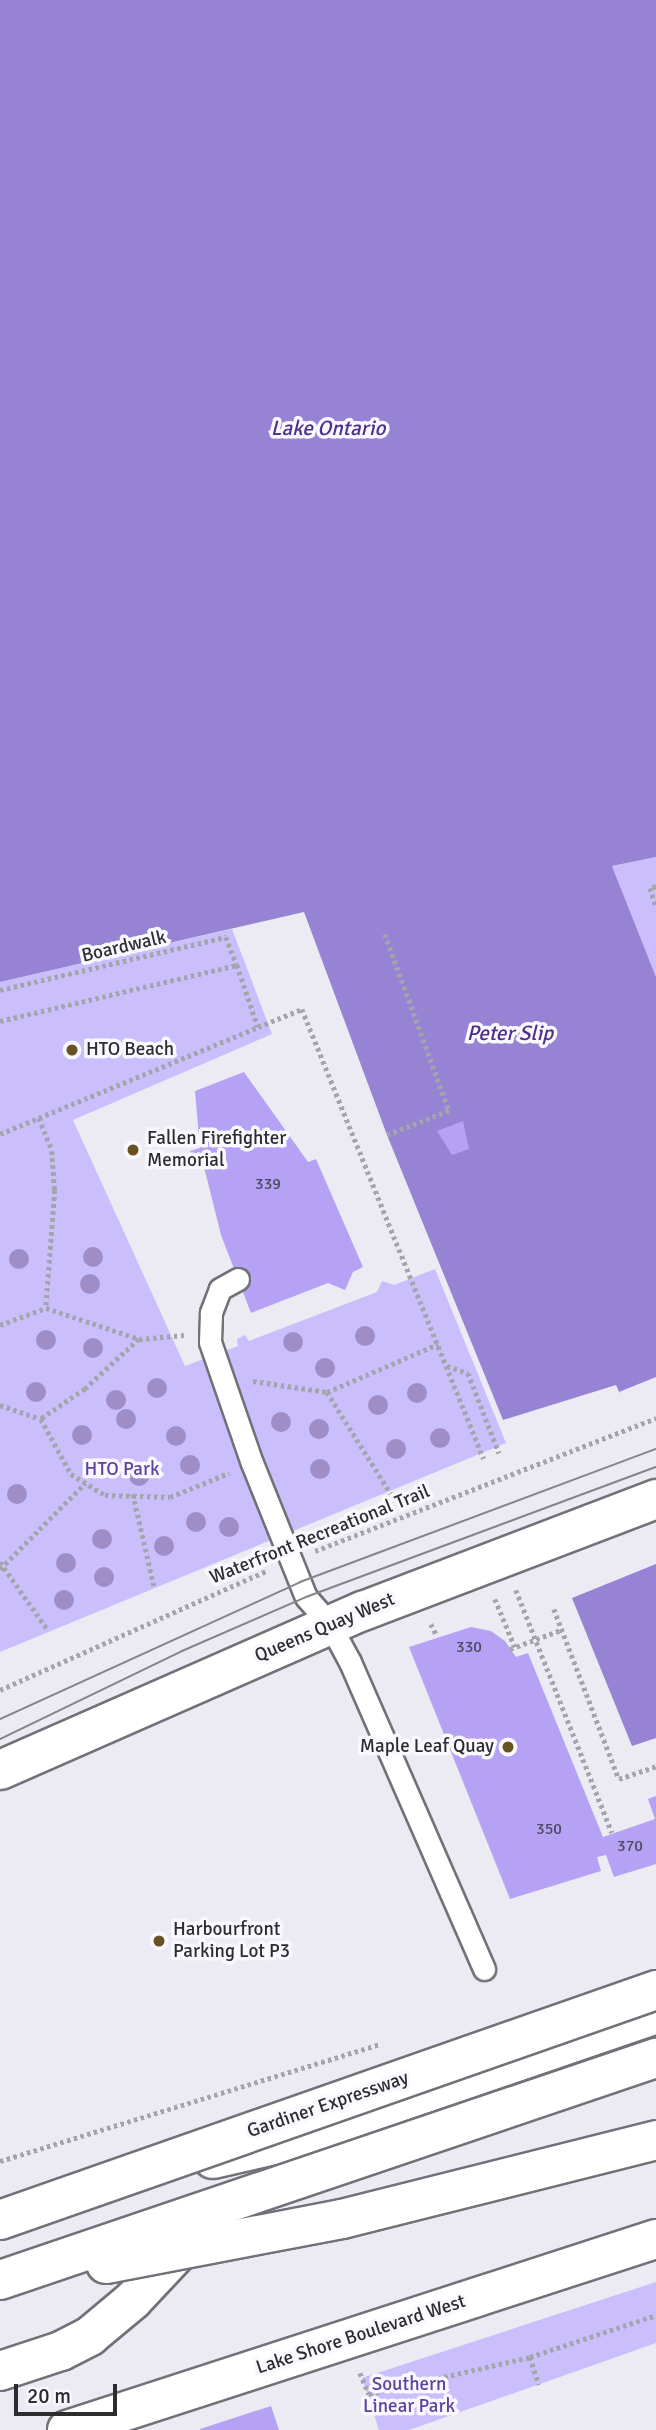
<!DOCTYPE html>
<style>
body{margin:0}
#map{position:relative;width:656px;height:2430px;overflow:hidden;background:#eceaf3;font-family:Signika,sans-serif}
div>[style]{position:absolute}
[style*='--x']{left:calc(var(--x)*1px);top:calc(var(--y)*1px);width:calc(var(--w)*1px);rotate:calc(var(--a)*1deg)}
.green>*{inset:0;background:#cbbefd}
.water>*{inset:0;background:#9683d3}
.pier>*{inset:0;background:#eceaf3}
.building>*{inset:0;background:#b5a2f4}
.path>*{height:4.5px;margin-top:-2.25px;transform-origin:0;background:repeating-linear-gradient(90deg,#a6a4ab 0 3.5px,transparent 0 7px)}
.roads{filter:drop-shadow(2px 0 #727178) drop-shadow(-2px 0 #727178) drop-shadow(0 2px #727178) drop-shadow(0 -2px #727178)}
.lane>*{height:21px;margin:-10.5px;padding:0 10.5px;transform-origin:10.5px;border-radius:10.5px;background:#fff}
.secondary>*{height:38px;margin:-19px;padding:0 19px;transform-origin:19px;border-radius:19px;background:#fff}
.highway>*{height:38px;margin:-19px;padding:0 19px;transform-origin:19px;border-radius:19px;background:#fff}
.tram>*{height:2px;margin:-1px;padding:0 1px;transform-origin:1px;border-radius:1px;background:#85848a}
.bridges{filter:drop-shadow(2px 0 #727178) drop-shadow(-2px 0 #727178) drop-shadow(0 2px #727178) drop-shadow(0 -2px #727178)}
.highway-bridge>*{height:38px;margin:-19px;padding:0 19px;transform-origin:19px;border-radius:19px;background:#fff}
.trees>*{width:20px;height:20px;margin:-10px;border-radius:50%;background:#9e8dc6}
.dots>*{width:19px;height:19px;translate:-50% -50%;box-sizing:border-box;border:4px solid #f9f8ff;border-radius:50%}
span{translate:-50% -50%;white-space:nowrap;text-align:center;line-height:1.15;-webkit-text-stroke:7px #f9f8ff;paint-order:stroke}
.number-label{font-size:16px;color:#4f4a61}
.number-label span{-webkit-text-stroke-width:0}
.street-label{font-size:19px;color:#2d2d30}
.poi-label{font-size:19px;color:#2d2d30}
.left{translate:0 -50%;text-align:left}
.right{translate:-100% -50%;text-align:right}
.park-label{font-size:19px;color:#5e41a1}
.water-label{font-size:21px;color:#4e2f8d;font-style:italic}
.scale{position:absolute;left:14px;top:2384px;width:103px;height:32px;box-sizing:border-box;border:4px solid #2d2d30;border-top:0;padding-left:9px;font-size:21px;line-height:24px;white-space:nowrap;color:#2d2d30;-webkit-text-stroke:5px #f9f8ff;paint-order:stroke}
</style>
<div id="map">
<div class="green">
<div style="clip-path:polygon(656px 857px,656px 977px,612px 866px)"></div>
<div style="clip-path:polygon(232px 929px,272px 1034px,73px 1120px,185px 1366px,238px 1346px,237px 1339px,245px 1335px,249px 1341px,377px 1292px,382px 1281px,394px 1285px,435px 1269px,506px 1443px,0 1652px,0 982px)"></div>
<div style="clip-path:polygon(656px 2282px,656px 2343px,409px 2430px,379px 2430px,362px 2378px)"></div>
</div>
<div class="water">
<div style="clip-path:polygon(0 0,656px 0,656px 857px,612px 866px,656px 977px,656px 1474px,616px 1385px,503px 1420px,387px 1135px,304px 912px,0 982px)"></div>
<div style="clip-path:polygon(656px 1564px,656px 1738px,632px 1746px,572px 1598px)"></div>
</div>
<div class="pier">
<div style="clip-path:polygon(656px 1377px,656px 1478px,619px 1392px)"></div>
</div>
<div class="building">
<div style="clip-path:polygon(244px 1072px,308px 1162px,316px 1159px,363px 1267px,353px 1272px,345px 1290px,328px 1283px,251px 1313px,221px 1235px,203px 1163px,193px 1165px,190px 1151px,200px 1148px,195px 1091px)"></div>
<div style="clip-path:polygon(463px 1121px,469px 1149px,452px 1155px,437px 1131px)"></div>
<div style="clip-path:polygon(471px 1627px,491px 1631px,505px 1641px,516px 1657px,528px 1653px,603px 1837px,655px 1819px,648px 1799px,656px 1796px,656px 1864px,614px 1877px,606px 1855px,597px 1857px,601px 1871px,510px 1899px,409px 1647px)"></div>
<div style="clip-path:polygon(271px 2406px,279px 2430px,200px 2430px,200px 2429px)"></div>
</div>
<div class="path">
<div style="--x:656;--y:887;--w:6;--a:171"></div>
<div style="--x:650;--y:888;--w:18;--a:71"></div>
<div style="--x:385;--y:934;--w:188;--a:70.1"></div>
<div style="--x:449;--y:1111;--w:66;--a:158.8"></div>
<div style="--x:0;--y:990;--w:232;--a:-13.2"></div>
<div style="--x:226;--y:937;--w:30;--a:69"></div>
<div style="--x:0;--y:1021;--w:244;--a:-13.3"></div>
<div style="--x:237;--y:965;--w:65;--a:71.3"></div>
<div style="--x:258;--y:1027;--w:48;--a:-22.2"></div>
<div style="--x:302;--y:1009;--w:485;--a:68"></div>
<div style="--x:39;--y:1118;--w:35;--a:68"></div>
<div style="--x:52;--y:1151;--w:39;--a:86"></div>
<div style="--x:55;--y:1190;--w:118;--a:94.4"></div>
<div style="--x:46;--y:1308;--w:98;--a:18.4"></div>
<div style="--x:139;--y:1339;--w:74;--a:137.2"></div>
<div style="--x:85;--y:1389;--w:53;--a:145.7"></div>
<div style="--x:41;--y:1419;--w:63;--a:61.4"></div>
<div style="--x:71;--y:1474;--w:40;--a:32"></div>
<div style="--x:105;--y:1495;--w:65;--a:1.8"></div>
<div style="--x:170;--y:1497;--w:64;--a:-22.1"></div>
<div style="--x:0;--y:1134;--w:279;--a:-22.5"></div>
<div style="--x:0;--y:1325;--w:49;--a:-20.3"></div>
<div style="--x:139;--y:1339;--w:45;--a:-5.1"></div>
<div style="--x:447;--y:1366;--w:22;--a:18"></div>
<div style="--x:468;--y:1373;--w:86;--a:68.8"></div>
<div style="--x:253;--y:1381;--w:75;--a:8.5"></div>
<div style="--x:327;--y:1392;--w:121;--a:-23.4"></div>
<div style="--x:327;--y:1392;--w:120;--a:57.9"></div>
<div style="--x:0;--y:1405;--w:43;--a:18.9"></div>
<div style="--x:133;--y:1494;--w:94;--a:77.1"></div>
<div style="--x:315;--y:1551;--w:366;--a:-21.3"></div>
<div style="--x:0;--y:1562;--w:83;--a:54.8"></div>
<div style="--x:0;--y:1569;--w:121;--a:-45.3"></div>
<div style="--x:516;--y:1590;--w:261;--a:68.4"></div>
<div style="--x:495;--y:1599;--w:52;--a:67.4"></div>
<div style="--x:554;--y:1609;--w:182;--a:69.1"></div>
<div style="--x:619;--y:1779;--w:39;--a:-19"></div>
<div style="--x:431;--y:1624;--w:13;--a:63"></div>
<div style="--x:510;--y:1649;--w:54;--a:-20.4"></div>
<div style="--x:0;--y:1690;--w:294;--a:-24.1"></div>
<div style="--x:0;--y:2161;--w:399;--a:-17.1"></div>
<div style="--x:530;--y:2357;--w:29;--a:72"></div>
<div style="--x:360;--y:2373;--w:23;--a:67"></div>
<div style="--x:369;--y:2394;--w:165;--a:-12.9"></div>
<div style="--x:530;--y:2357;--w:133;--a:-18.4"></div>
</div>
<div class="roads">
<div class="lane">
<div style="--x:238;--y:1279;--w:21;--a:151"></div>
<div style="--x:220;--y:1289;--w:26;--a:111"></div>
<div style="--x:211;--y:1313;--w:29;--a:92"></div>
<div style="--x:210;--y:1342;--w:128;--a:70.9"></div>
<div style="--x:252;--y:1463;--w:144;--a:68.1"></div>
<div style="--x:306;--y:1597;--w:37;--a:49"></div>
<div style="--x:330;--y:1625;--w:42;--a:61.6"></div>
<div style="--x:350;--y:1662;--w:335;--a:66.4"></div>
</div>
<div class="secondary">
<div style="--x:0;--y:1770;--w:396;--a:-23.7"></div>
<div style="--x:363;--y:1611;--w:314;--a:-20.9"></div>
</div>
<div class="highway">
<div style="--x:213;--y:2159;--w:63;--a:-12.9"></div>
<div style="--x:274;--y:2145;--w:404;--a:-18.9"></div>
<div style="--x:0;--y:2371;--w:64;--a:-18.2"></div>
<div style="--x:61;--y:2351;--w:33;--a:-27"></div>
<div style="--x:90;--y:2336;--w:56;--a:-39.9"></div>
<div style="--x:133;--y:2300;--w:88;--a:-46.8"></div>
<div style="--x:67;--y:2430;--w:619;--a:-17.97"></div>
</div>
</div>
<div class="tram">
<div style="--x:0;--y:1719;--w:330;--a:-24.5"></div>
<div style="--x:300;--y:1582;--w:380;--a:-20.5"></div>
<div style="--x:0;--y:1739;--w:202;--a:-25.8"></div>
<div style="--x:182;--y:1651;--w:135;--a:-23.5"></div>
<div style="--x:306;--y:1597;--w:373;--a:-20.4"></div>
</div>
<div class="bridges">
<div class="highway-bridge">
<div style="--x:0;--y:2220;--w:695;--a:-19.32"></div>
<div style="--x:106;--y:2264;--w:240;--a:-10.8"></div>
<div style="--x:342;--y:2219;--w:324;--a:-14.1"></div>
<div style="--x:0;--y:2280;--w:693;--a:-18.7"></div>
</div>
</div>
<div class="trees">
<div style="left:93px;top:1257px"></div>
<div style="left:19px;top:1259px"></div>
<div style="left:90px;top:1284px"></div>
<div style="left:365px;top:1336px"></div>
<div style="left:46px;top:1340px"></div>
<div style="left:293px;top:1342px"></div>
<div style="left:93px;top:1348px"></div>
<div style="left:325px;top:1368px"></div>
<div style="left:157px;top:1388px"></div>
<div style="left:36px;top:1392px"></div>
<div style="left:417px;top:1393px"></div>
<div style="left:116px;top:1400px"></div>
<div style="left:378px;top:1405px"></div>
<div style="left:126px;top:1419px"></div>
<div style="left:281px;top:1422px"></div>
<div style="left:319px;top:1429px"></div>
<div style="left:82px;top:1435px"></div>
<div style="left:176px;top:1436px"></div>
<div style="left:440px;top:1438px"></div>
<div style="left:396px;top:1449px"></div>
<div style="left:190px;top:1465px"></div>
<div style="left:320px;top:1469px"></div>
<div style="left:139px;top:1476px"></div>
<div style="left:17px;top:1494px"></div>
<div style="left:196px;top:1522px"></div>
<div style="left:229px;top:1527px"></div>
<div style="left:102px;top:1539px"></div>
<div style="left:164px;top:1546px"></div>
<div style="left:66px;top:1563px"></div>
<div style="left:104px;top:1577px"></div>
<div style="left:64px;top:1600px"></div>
</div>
<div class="dots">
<div style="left:72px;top:1050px;background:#695222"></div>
<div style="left:133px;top:1150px;background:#695222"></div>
<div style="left:508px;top:1747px;background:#695222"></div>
<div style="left:159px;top:1941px;background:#695222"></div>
</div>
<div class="number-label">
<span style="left:268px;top:1184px">339</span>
<span style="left:469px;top:1647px">330</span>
<span style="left:549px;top:1829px">350</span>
<span style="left:630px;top:1846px">370</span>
</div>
<div class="street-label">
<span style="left:124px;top:947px;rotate:-13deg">Boardwalk</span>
<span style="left:320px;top:1535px;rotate:-22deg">Waterfront Recreational Trail</span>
<span style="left:325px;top:1628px;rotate:-23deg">Queens Quay West</span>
<span style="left:328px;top:2105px;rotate:-19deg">Gardiner Expressway</span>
<span style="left:361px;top:2335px;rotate:-18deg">Lake Shore Boulevard West</span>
</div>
<div class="poi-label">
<span class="left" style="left:86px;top:1050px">HTO Beach</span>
<span class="left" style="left:147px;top:1150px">Fallen Firefighter<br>Memorial</span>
<span class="right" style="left:494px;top:1747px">Maple Leaf Quay</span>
<span class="left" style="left:173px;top:1941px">Harbourfront<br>Parking Lot P3</span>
</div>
<div class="park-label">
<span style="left:122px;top:1470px">HTO Park</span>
<span style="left:409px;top:2396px">Southern<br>Linear Park</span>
</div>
<div class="water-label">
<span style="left:328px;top:428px">Lake Ontario</span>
<span style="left:510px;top:1033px">Peter Slip</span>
</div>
<div class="scale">20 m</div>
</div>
